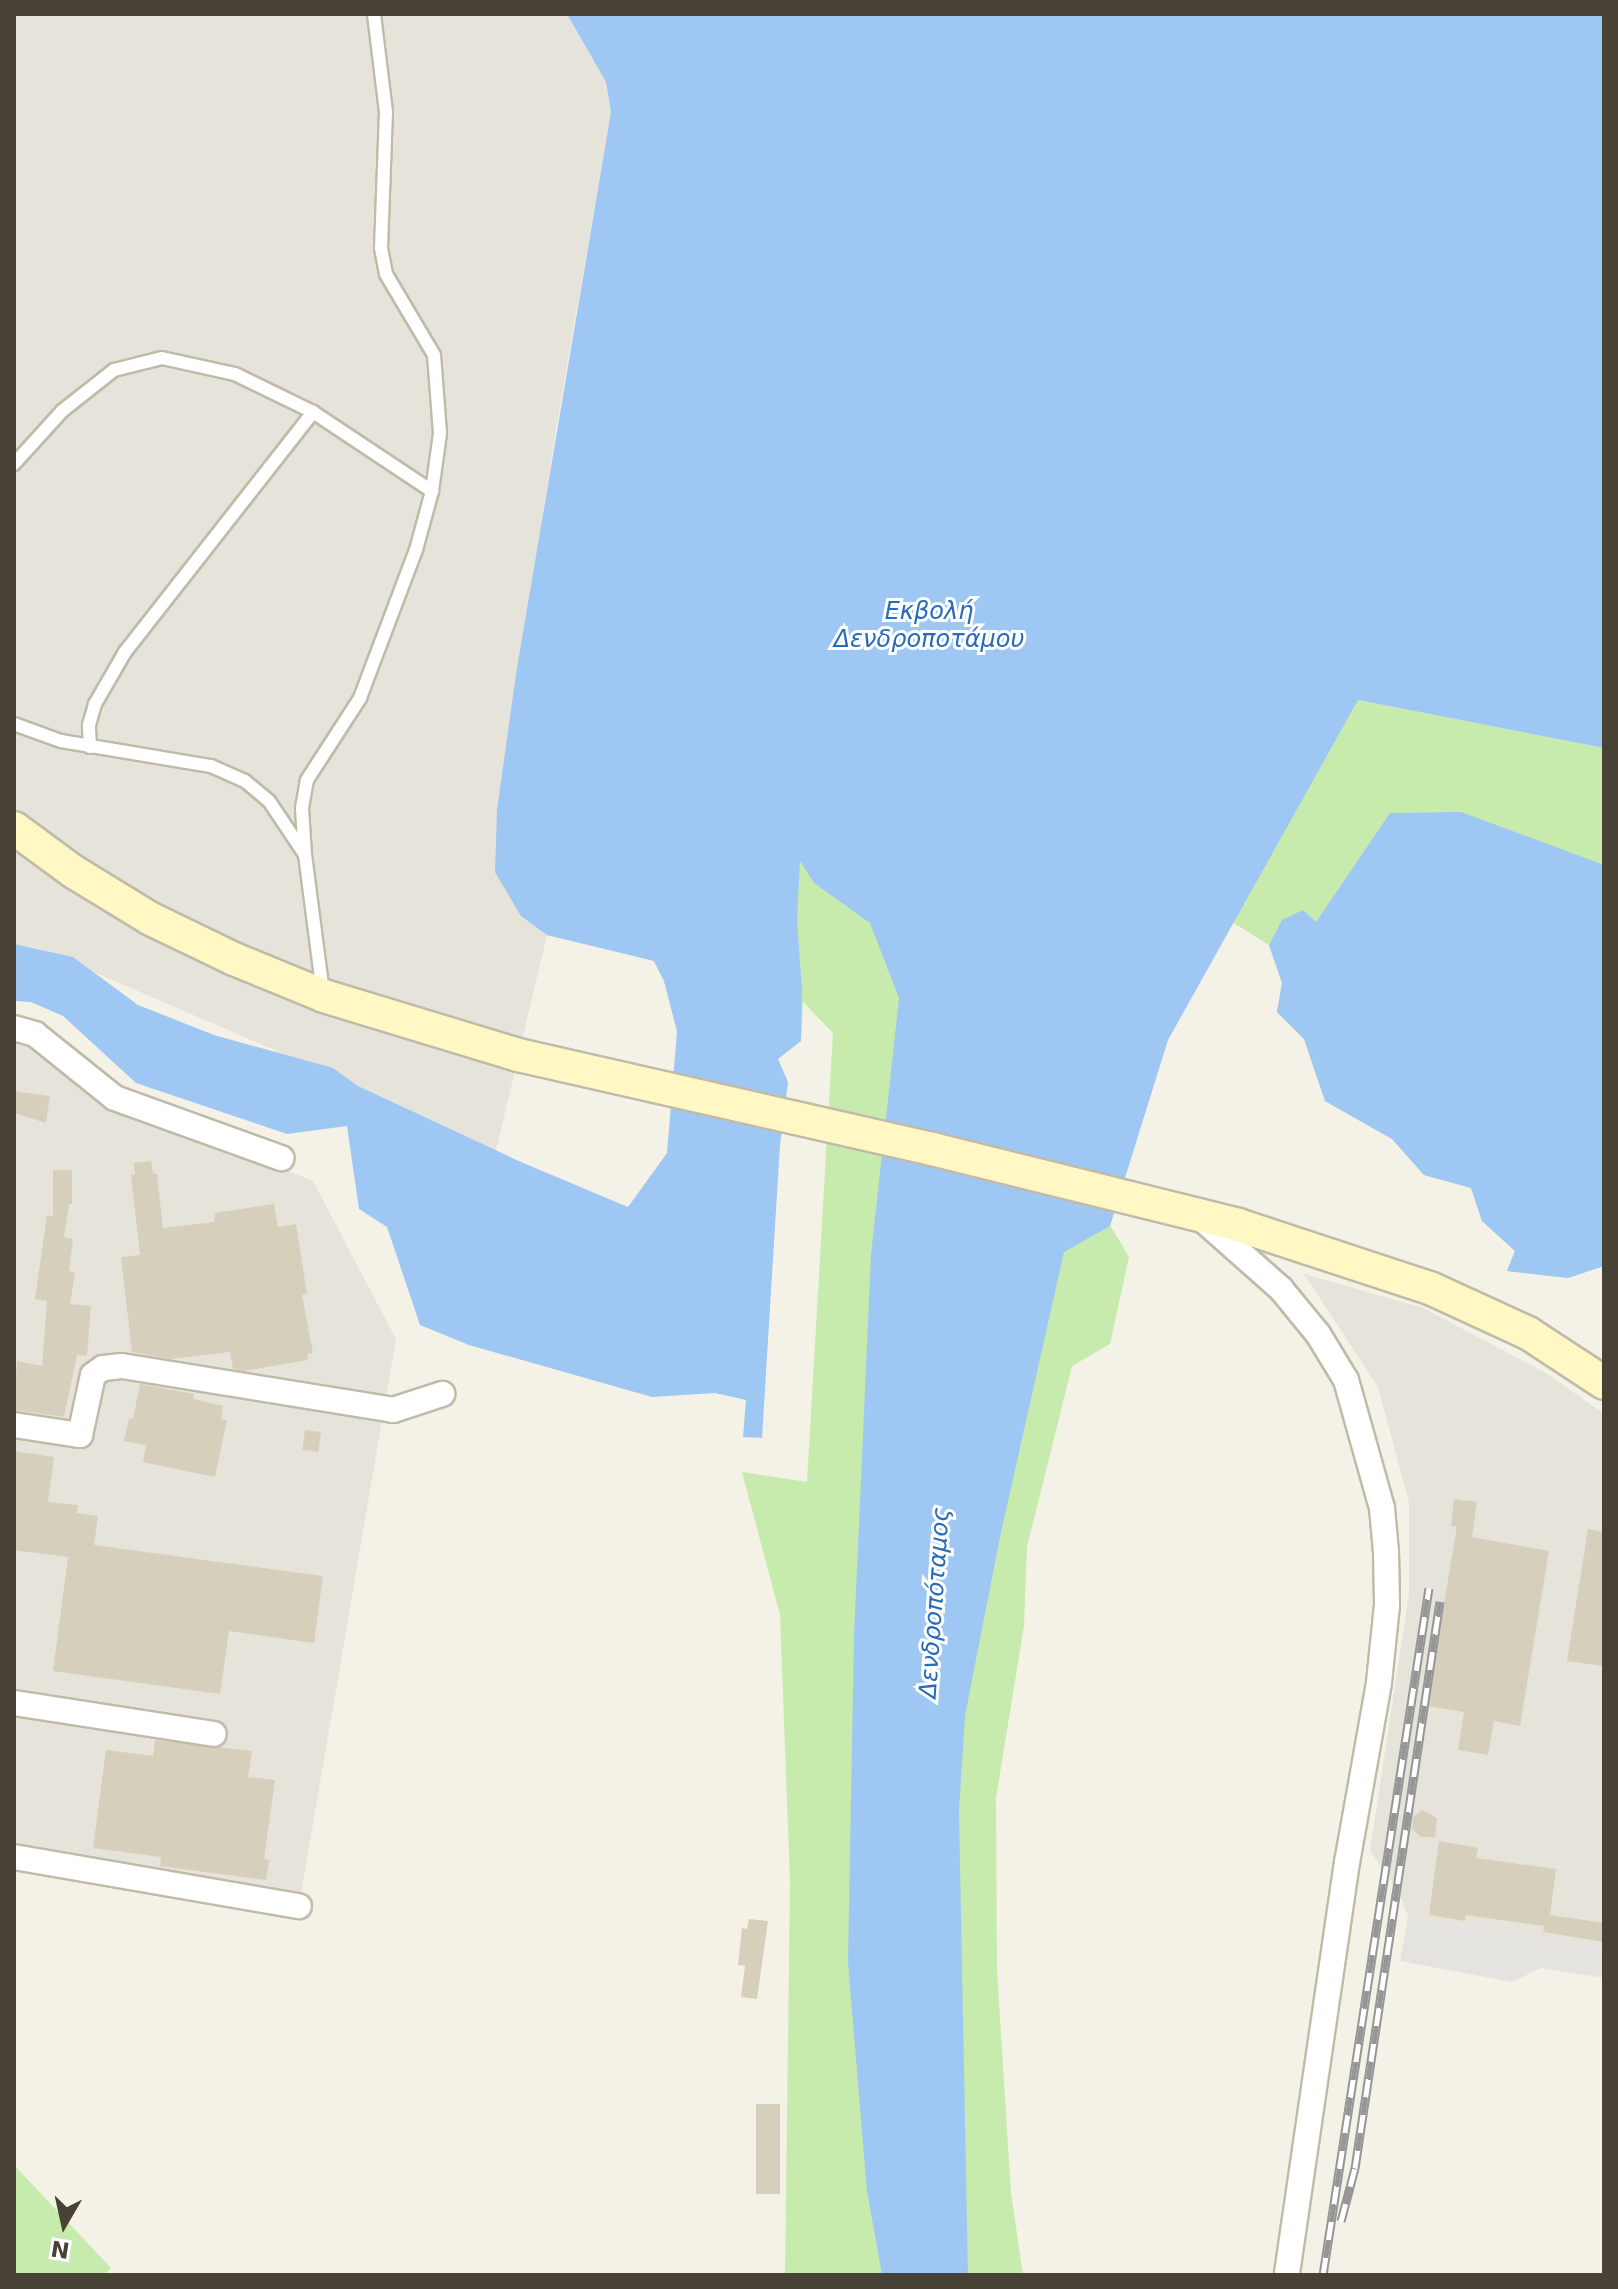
<!DOCTYPE html>
<meta charset="utf-8">
<style>
body{margin:0}
#map{position:relative;width:1618px;height:2289px;overflow:hidden;background:#f4f2e6;font-family:"DejaVu Sans",sans-serif}
div>[style]{position:absolute}
[style*='--x']{left:calc(var(--x)*1px);top:calc(var(--y)*1px);width:calc(var(--w)*1px);rotate:calc(var(--a)*1deg)}
.industrial>*{inset:0;background:#e6e3db}
.green>*{inset:0;background:#c7ebad}
.parking>*{inset:0;background:#e5e3df}
.water>*{inset:0;background:#9fc7f4}
.building>*{inset:0;background:#d6cfbb;transform-origin:0 0}
.roads{filter:drop-shadow(2px 0 #c0bba8) drop-shadow(-2px 0 #c0bba8) drop-shadow(0 2px #c0bba8) drop-shadow(0 -2px #c0bba8)}
.lane>*{height:12px;margin:-6px;padding:0 6px;transform-origin:6px;border-radius:6px;background:#fff}
.street>*{height:24px;margin:-12px;padding:0 12px;transform-origin:12px;border-radius:12px;background:#fff}
.secondary>*{height:32px;margin:-16px;padding:0 16px;transform-origin:16px;border-radius:16px;background:#fff8c5}
.rail>*{height:9px;margin-top:-4.5px;transform-origin:0;background:repeating-linear-gradient(90deg,#fff 0 18px,#969696 0 36px);box-sizing:border-box;border-block:2px solid #969696}
span{translate:-50% -50%;white-space:nowrap;text-align:center;line-height:1.15;-webkit-text-stroke:6px #fff;paint-order:stroke}
.water-label{font-size:24px;color:#286bb9;font-style:italic}
.frame{position:absolute;inset:0;border:16px solid #474235;pointer-events:none}
.north{position:absolute;left:24px;top:2185px;width:80px;height:80px;-webkit-text-stroke:6px #fff;paint-order:stroke;rotate:189deg;font-size:22px;font-weight:700;line-height:32px;text-align:center;color:#474235}
.north::after{content:'';display:block;margin:auto;width:28px;height:36px;background:#474235;clip-path:polygon(50% 0,100% 100%,50% 72%,0 100%)}
</style>
<div id="map">
<div class="industrial">
<div style="clip-path:polygon(14px 14px,567px 14px,606px 82px,611px 112px,556px 429px,497px 810px,521px 916px,547px 935px,496px 1151px,358px 1086px,38px 948px,14px 946px)"></div>
<div style="clip-path:polygon(14px 1039px,64px 1060px,187px 1129px,313px 1181px,396px 1339px,299px 1906px,14px 1857px)"></div>
<div style="clip-path:polygon(1304px 1274px,1423px 1308px,1548px 1374px,1604px 1414px,1604px 1947px,1408px 1916px,1397px 1889px,1370px 1851px,1409px 1593px,1409px 1503px,1378px 1387px)"></div>
</div>
<div class="green">
<div style="clip-path:polygon(1358px 700px,1604px 748px,1604px 1266px,1568px 1278px,1507px 1271px,1515px 1251px,1482px 1221px,1471px 1188px,1424px 1175px,1392px 1139px,1325px 1101px,1304px 1039px,1277px 1012px,1282px 983px,1269px 945px,1216px 912px,1137px 1086px,1107px 1220px,1129px 1257px,1110px 1344px,1072px 1366px,1027px 1547px,1024px 1626px,996px 1798px,997px 1970px,1011px 2193px,1023px 2275px,785px 2275px,790px 1881px,780px 1615px,742px 1472px,807px 1482px,833px 1033px,803px 1002px,801px 1042px,677px 1031px,664px 981px,653px 960px,547px 935px,521px 916px,495px 872px)"></div>
<div style="clip-path:polygon(14px 2165px,111px 2268px,103px 2275px,14px 2275px)"></div>
</div>
<div class="parking">
<div style="clip-path:polygon(1408px 1916px,1604px 1947px,1604px 1978px,1541px 1968px,1512px 1982px,1400px 1961px)"></div>
</div>
<div class="water">
<div style="clip-path:polygon(567px 14px,1604px 14px,1604px 748px,1358px 700px,1168px 1040px,1110px 1226px,1064px 1252px,1000px 1537px,965px 1716px,959px 1811px,968px 2275px,882px 2275px,867px 2191px,848px 1962px,854px 1635px,871px 1255px,899px 998px,870px 923px,814px 883px,800px 861px,797px 920px,802px 990px,801px 1041px,778px 1059px,788px 1082px,780px 1145px,762px 1438px,743px 1437px,746px 1400px,715px 1393px,652px 1397px,469px 1345px,420px 1325px,387px 1227px,359px 1209px,347px 1126px,287px 1134px,136px 1083px,63px 1016px,31px 1002px,14px 1001px,14px 944px,73px 957px,138px 1005px,214px 1035px,333px 1068px,358px 1086px,521px 1162px,628px 1207px,667px 1153px,677px 1031px,664px 981px,654px 961px,547px 935px,521px 916px,495px 872px,497px 810px,516px 674px,611px 112px,606px 82px)"></div>
<div style="clip-path:polygon(1461px 812px,1604px 865px,1604px 1266px,1568px 1278px,1507px 1271px,1515px 1251px,1482px 1221px,1471px 1188px,1424px 1175px,1392px 1139px,1325px 1101px,1304px 1039px,1277px 1012px,1282px 983px,1269px 945px,1282px 920px,1303px 910px,1316px 922px,1390px 813px)"></div>
</div>
<div class="building">
<div style="clip-path:polygon(14px 1091px,50px 1096px,46px 1123px,14px 1113px)"></div>
<div style="clip-path:polygon(151px 1161px,153px 1174px,157px 1174px,163px 1228px,214px 1222px,215px 1213px,274px 1204px,278px 1227px,296px 1224px,307px 1294px,302px 1295px,313px 1353px,307px 1354px,308px 1360px,244px 1371px,233px 1369px,230px 1352px,170px 1359px,132px 1352px,121px 1257px,140px 1255px,131px 1175px,135px 1174px,134px 1163px)"></div>
<div style="clip-path:polygon(53px 1170px,72px 1170px,72px 1204px,69px 1204px,64px 1237px,73px 1239px,69px 1271px,75px 1272px,70px 1304px,91px 1306px,87px 1356px,77px 1355px,64px 1417px,14px 1410px,17px 1361px,42px 1366px,47px 1301px,35px 1299px,47px 1215px,53px 1216px)"></div>
<div style="clip-path:polygon(140px 1384px,194px 1394px,193px 1399px,223px 1406px,221px 1419px,227px 1420px,215px 1477px,143px 1462px,146px 1445px,124px 1441px,129px 1418px,133px 1419px)"></div>
<div style="left:305px;top:1430px;width:16px;height:20px;rotate:7deg"></div>
<div style="clip-path:polygon(14px 1451px,54px 1457px,48px 1502px,78px 1505px,77px 1513px,98px 1516px,94px 1545px,323px 1576px,314px 1643px,229px 1631px,220px 1694px,53px 1671px,68px 1557px,14px 1550px)"></div>
<div style="clip-path:polygon(1454px 1499px,1477px 1502px,1472px 1537px,1549px 1551px,1520px 1726px,1494px 1721px,1488px 1755px,1458px 1750px,1464px 1712px,1427px 1706px,1457px 1526px,1451px 1526px)"></div>
<div style="clip-path:polygon(1588px 1529px,1604px 1532px,1604px 1666px,1567px 1661px)"></div>
<div style="clip-path:polygon(155px 1740px,252px 1751px,248px 1777px,275px 1780px,264px 1859px,269px 1860px,266px 1880px,160px 1866px,161px 1857px,93px 1848px,106px 1750px,153px 1756px)"></div>
<div style="clip-path:polygon(1422px 1810px,1437px 1818px,1435px 1837px,1421px 1837px,1412px 1829px,1413px 1817px)"></div>
<div style="clip-path:polygon(1439px 1841px,1478px 1848px,1476px 1858px,1556px 1869px,1550px 1915px,1604px 1923px,1604px 1942px,1543px 1932px,1544px 1926px,1466px 1915px,1465px 1921px,1429px 1915px)"></div>
<div style="clip-path:polygon(749px 1919px,768px 1921px,757px 1999px,741px 1997px,745px 1966px,738px 1965px,742px 1928px,747px 1929px)"></div>
<div style="left:756px;top:2104px;width:24px;height:90px"></div>
</div>
<div class="roads">
<div class="lane">
<div style="--x:14;--y:464;--w:72;--a:-47.8"></div>
<div style="--x:62;--y:411;--w:66;--a:-38.3"></div>
<div style="--x:114;--y:370;--w:49;--a:-14"></div>
<div style="--x:162;--y:358;--w:75;--a:12.4"></div>
<div style="--x:235;--y:374;--w:87;--a:26"></div>
<div style="--x:313;--y:412;--w:143;--a:33.6"></div>
<div style="--x:14;--y:724;--w:50;--a:19.9"></div>
<div style="--x:61;--y:741;--w:152;--a:9.5"></div>
<div style="--x:211;--y:766;--w:37;--a:24"></div>
<div style="--x:245;--y:781;--w:31;--a:40"></div>
<div style="--x:269;--y:801;--w:63;--a:56.1"></div>
<div style="--x:90;--y:747;--w:22;--a:-93"></div>
<div style="--x:89;--y:725;--w:22;--a:-74"></div>
<div style="--x:95;--y:704;--w:60;--a:-60"></div>
<div style="--x:125;--y:652;--w:305;--a:-51.9"></div>
<div style="--x:323;--y:993;--w:139;--a:-97.4"></div>
<div style="--x:305;--y:855;--w:47;--a:-93.7"></div>
<div style="--x:302;--y:808;--w:28;--a:-80"></div>
<div style="--x:307;--y:780;--w:98;--a:-57.1"></div>
<div style="--x:360;--y:698;--w:158;--a:-69.3"></div>
<div style="--x:416;--y:550;--w:61;--a:-74.8"></div>
<div style="--x:432;--y:491;--w:59;--a:-82.1"></div>
<div style="--x:440;--y:433;--w:78;--a:-94.4"></div>
<div style="--x:434;--y:355;--w:94;--a:-120.7"></div>
<div style="--x:386;--y:274;--w:26;--a:-101"></div>
<div style="--x:381;--y:248;--w:136;--a:-87.9"></div>
<div style="--x:386;--y:112;--w:99;--a:-97"></div>
</div>
<div class="street">
<div style="--x:14;--y:1028;--w:22;--a:16"></div>
<div style="--x:35;--y:1034;--w:102;--a:38.7"></div>
<div style="--x:115;--y:1098;--w:177;--a:19.9"></div>
<div style="--x:1202;--y:1219;--w:106;--a:41.5"></div>
<div style="--x:1281;--y:1289;--w:58;--a:50.6"></div>
<div style="--x:1318;--y:1334;--w:54;--a:58.7"></div>
<div style="--x:1346;--y:1380;--w:133;--a:74.3"></div>
<div style="--x:1382;--y:1508;--w:44;--a:84.8"></div>
<div style="--x:1386;--y:1552;--w:53;--a:88.9"></div>
<div style="--x:1387;--y:1605;--w:78;--a:95.9"></div>
<div style="--x:1379;--y:1683;--w:182;--a:100.1"></div>
<div style="--x:1347;--y:1862;--w:417;--a:98.3"></div>
<div style="--x:14;--y:1425;--w:67;--a:8.6"></div>
<div style="--x:80;--y:1435;--w:61;--a:-77.8"></div>
<div style="--x:93;--y:1375;--w:12;--a:-35"></div>
<div style="--x:103;--y:1368;--w:19;--a:-6"></div>
<div style="--x:122;--y:1366;--w:275;--a:9.2"></div>
<div style="--x:393;--y:1410;--w:52;--a:-18.1"></div>
<div style="--x:14;--y:1703;--w:202;--a:8.8"></div>
<div style="--x:14;--y:1857;--w:289;--a:9.8"></div>
</div>
<div class="secondary">
<div style="--x:14;--y:828;--w:74;--a:36.3"></div>
<div style="--x:74;--y:872;--w:88;--a:31.5"></div>
<div style="--x:149;--y:918;--w:94;--a:25.8"></div>
<div style="--x:234;--y:959;--w:97;--a:22.3"></div>
<div style="--x:324;--y:996;--w:203;--a:16.9"></div>
<div style="--x:518;--y:1055;--w:425;--a:12.8"></div>
<div style="--x:932;--y:1149;--w:315;--a:13.9"></div>
<div style="--x:1238;--y:1225;--w:202;--a:18.2"></div>
<div style="--x:1430;--y:1288;--w:108;--a:24.7"></div>
<div style="--x:1528;--y:1333;--w:91;--a:33.3"></div>
</div>
</div>
<div class="rail">
<div style="--x:1341;--y:2221;--w:55;--a:-75.2"></div>
<div style="--x:1355;--y:2168;--w:573;--a:-81.47"></div>
<div style="--x:1323;--y:2275;--w:695;--a:-81.23"></div>
</div>
<div class="water-label">
<span style="left:929px;top:626px">Εκβολή<br>Δενδροποτάμου</span>
<span style="left:935px;top:1603px;rotate:-86deg">Δενδροπόταμος</span>
</div>
<div class="frame"></div>
<div class="north">N</div>
</div>
